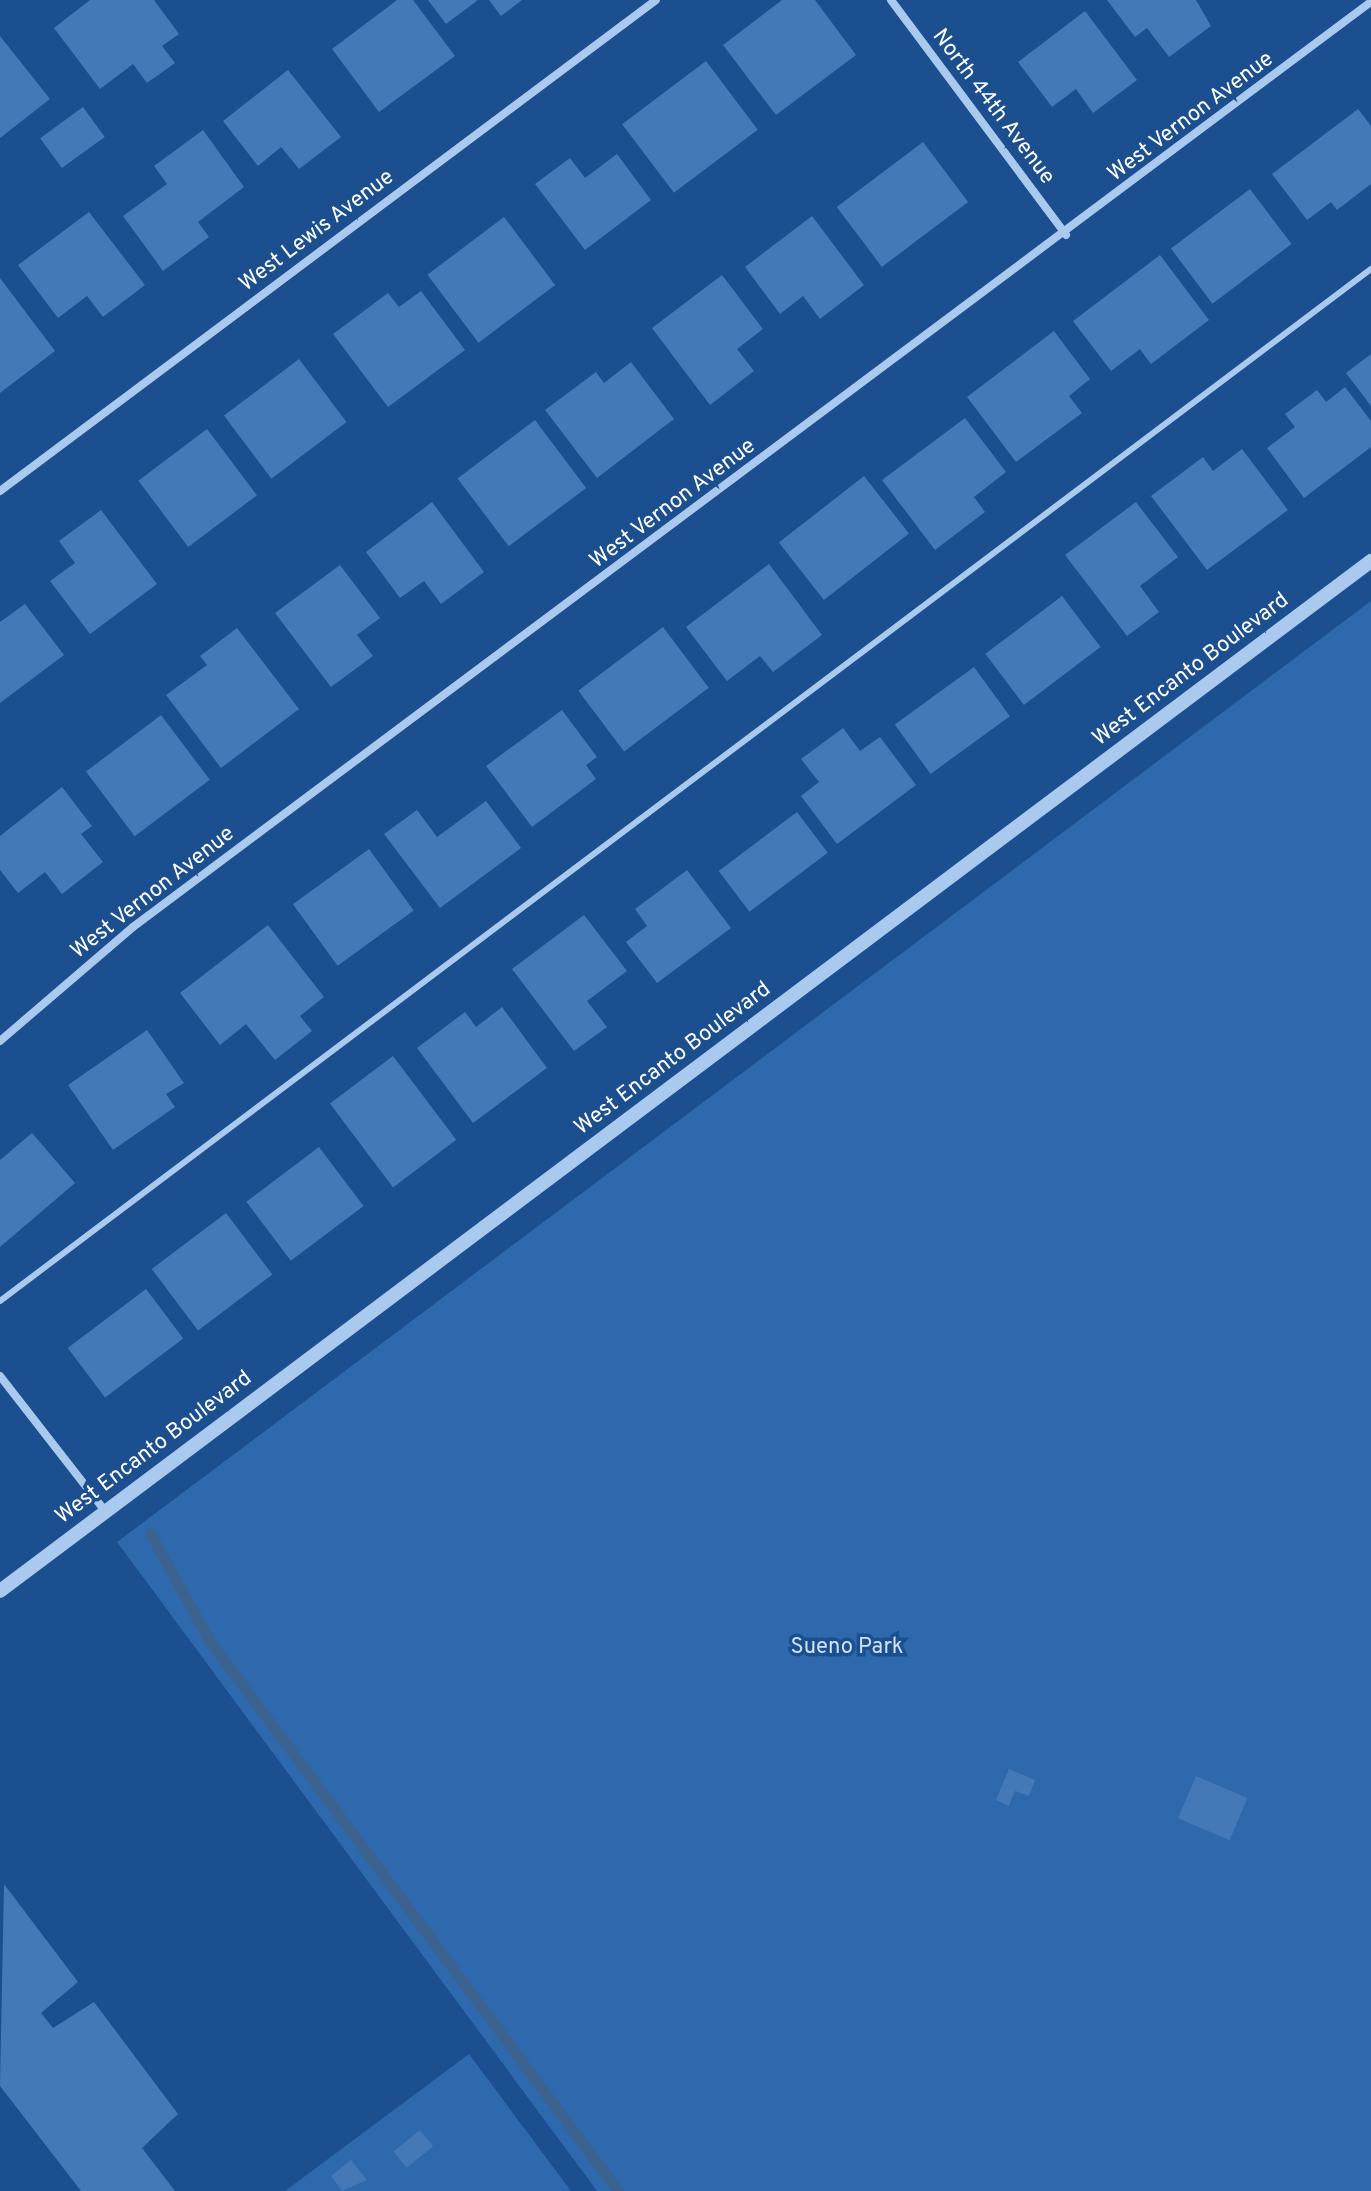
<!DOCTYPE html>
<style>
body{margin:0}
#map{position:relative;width:1371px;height:2191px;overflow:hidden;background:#1b4f8f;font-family:Overpass,sans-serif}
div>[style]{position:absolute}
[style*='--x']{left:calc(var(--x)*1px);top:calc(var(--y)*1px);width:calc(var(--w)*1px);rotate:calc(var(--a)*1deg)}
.green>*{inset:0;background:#2e69ad}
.stream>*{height:11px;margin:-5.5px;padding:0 5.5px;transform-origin:5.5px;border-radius:5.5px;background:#3c6290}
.building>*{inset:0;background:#4478b7;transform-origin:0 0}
.service>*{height:6px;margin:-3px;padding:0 3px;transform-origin:3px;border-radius:3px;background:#a9c9ee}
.minor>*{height:8px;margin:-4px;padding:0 4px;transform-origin:4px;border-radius:4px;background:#a9c9ee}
.tertiary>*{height:14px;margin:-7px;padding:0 7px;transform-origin:7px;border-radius:7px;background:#a9c9ee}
span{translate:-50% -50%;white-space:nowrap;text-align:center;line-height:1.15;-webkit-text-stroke:7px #1b4f8f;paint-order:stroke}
.street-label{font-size:22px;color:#fff}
.park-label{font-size:22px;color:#cfe3fa}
</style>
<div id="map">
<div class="green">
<div style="clip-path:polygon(1371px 601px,1371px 2191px,597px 2191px,117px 1542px)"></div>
<div style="clip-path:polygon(469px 2054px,571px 2191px,285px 2191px)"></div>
</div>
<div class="stream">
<div style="--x:150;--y:1533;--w:122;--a:61.1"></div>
<div style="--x:209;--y:1640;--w:686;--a:53.41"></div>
</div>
<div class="building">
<div style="clip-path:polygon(90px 0,154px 0,179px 34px,162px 46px,175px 63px,147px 83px,133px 64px,100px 89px,54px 28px)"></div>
<div style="clip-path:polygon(397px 0,413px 0,455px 56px,379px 112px,332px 49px)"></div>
<div style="clip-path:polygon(428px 0,478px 0,446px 24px)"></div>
<div style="clip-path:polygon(489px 0,522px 0,501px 16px)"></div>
<div style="clip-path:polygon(782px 0,815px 0,856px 55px,776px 115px,723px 45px)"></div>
<div style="clip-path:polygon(1107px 0,1196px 0,1211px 26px,1169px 57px,1147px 28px,1135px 37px)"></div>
<div style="clip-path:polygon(1085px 11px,1137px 80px,1093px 113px,1076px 89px,1052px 107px,1018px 62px)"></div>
<div style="clip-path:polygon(0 36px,50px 99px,0 138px)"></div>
<div style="left:706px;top:61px;width:86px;height:105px;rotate:53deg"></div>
<div style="clip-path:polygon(288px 70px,341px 137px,299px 169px,281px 147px,258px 166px,223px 121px)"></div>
<div style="left:83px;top:107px;width:37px;height:53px;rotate:54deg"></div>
<div style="clip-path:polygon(1358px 109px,1371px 126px,1371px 184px,1337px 210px,1331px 202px,1307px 220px,1272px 174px)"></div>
<div style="clip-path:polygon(203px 130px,244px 187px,198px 222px,209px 237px,163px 271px,123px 216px,167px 184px,154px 166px)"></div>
<div style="left:923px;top:142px;width:75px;height:108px;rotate:53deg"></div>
<div style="clip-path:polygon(617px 154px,651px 200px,585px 250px,535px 184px,570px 158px,585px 178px)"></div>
<div style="left:1250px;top:189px;width:69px;height:99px;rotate:53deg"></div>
<div style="clip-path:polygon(89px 212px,145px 285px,103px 317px,87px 296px,58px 318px,18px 265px)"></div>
<div style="clip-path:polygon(812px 216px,864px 285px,820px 319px,803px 296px,780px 314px,745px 267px)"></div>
<div style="left:504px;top:217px;width:85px;height:96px;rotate:53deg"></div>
<div style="clip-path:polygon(1160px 255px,1209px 320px,1151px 364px,1140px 349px,1111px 371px,1073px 321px)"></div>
<div style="clip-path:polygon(722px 275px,763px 329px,737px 349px,754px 371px,710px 405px,652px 328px)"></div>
<div style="clip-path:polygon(0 278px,55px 351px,0 393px)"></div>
<div style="clip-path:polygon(421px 291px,465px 350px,388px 407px,333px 334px,388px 293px,399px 307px)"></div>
<div style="clip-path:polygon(1054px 331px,1090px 379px,1069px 396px,1082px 413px,1016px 462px,967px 397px)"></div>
<div style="clip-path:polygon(1371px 354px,1371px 406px,1346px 373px)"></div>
<div style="left:299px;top:359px;width:79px;height:94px;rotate:53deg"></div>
<div style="clip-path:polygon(631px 362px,674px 419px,597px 478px,545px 410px,596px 372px,604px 383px)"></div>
<div style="clip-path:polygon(1345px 387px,1371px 421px,1371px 447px,1304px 498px,1267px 448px,1295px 427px,1285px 414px,1317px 390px,1326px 402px)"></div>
<div style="clip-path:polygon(965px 418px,1006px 472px,974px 497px,985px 512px,935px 550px,882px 480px)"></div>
<div style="left:535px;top:420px;width:85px;height:97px;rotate:53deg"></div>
<div style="left:207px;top:429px;width:83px;height:86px;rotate:53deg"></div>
<div style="clip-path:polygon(1242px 449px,1288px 510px,1207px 570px,1151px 496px,1203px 457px,1213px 471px)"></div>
<div style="left:864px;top:476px;width:73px;height:108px;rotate:52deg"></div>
<div style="clip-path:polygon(432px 502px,484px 572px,441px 604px,424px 581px,400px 598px,366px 552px)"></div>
<div style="clip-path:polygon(1136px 502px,1178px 557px,1140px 586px,1159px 612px,1127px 636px,1065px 555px)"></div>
<div style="clip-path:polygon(101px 510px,157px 584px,90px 634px,50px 581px,75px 563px,59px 541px)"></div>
<div style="clip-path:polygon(769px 564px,822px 635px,773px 672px,760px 656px,727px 681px,686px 627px)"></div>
<div style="clip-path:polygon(340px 565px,380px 618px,357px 635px,373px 656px,331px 687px,275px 613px)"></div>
<div style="left:1062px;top:596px;width:64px;height:96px;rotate:53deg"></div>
<div style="clip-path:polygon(25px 604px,64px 655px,0 703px,0 622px)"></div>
<div style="left:663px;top:627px;width:76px;height:106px;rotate:53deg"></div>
<div style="clip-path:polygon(237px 628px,299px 709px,221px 768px,166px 695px,207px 665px,200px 656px)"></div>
<div style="left:974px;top:667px;width:61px;height:98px;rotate:54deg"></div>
<div style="clip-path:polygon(562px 710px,597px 757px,586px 765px,596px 779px,532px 827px,486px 766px)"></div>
<div style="left:161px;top:715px;width:81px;height:94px;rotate:53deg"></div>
<div style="clip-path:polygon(843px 728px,860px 751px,880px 737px,916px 785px,837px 844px,801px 796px,819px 782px,801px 759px)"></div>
<div style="clip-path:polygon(62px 787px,92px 826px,81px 834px,103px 862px,62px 894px,45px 872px,18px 893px,0 870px,0 836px)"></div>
<div style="clip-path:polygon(486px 801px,521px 848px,440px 908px,384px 834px,417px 810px,437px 837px)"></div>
<div style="left:797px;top:812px;width:51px;height:98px;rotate:53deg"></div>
<div style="left:369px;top:849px;width:76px;height:94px;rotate:54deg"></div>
<div style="clip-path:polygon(687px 870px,731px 928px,657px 983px,626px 942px,647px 926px,635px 909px)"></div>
<div style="clip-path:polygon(584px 915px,627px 971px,587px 1001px,607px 1027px,574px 1051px,512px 969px)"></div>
<div style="clip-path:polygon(268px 925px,324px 997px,300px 1016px,312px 1031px,275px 1060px,246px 1024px,220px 1045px,180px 993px)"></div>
<div style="clip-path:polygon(502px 1007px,547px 1068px,473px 1123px,417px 1048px,465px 1012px,476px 1027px)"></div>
<div style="clip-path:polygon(147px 1030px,184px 1083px,166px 1094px,175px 1107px,113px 1150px,68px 1085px)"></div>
<div style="left:393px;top:1056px;width:105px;height:79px;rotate:53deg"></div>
<div style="clip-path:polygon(32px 1133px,75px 1183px,0 1247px,0 1160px)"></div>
<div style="left:319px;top:1147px;width:74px;height:91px;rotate:53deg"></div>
<div style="left:226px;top:1213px;width:77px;height:93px;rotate:53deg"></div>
<div style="left:146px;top:1289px;width:62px;height:98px;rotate:53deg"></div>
<div style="clip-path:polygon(1009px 1769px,1035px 1780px,1029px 1796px,1015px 1791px,1009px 1806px,996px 1800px)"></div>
<div style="left:1196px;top:1776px;width:56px;height:46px;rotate:23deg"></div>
<div style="clip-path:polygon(4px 1884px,78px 1982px,41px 2013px,53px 2028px,94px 2002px,178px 2114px,142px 2148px,175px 2191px,81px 2191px,0 2086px)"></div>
<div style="left:420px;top:2130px;width:21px;height:34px;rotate:51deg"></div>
<div style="clip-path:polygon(351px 2160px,367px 2180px,342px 2191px,331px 2176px)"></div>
</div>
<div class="service">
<div style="--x:0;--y:1301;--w:1716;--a:-36.97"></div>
</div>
<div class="minor">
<div style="--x:891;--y:0;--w:293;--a:53.3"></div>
<div style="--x:0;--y:491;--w:819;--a:-36.81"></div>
<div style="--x:0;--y:1041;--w:175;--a:-40.6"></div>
<div style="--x:133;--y:927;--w:1545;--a:-36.77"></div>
<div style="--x:0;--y:1376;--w:172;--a:52.1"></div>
</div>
<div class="tertiary">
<div style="--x:0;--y:1591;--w:1715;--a:-36.92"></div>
</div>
<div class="street-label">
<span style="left:993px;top:107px;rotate:53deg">North 44th Avenue</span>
<span style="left:1191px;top:117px;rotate:-37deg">West Vernon Avenue</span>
<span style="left:317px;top:231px;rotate:-37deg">West Lewis Avenue</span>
<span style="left:673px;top:504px;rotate:-37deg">West Vernon Avenue</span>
<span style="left:1191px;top:670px;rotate:-37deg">West Encanto Boulevard</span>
<span style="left:153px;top:893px;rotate:-38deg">West Vernon Avenue</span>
<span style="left:673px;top:1059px;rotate:-37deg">West Encanto Boulevard</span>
<span style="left:154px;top:1448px;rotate:-37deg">West Encanto Boulevard</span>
</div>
<div class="park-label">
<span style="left:847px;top:1648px">Sueno Park</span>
</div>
</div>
